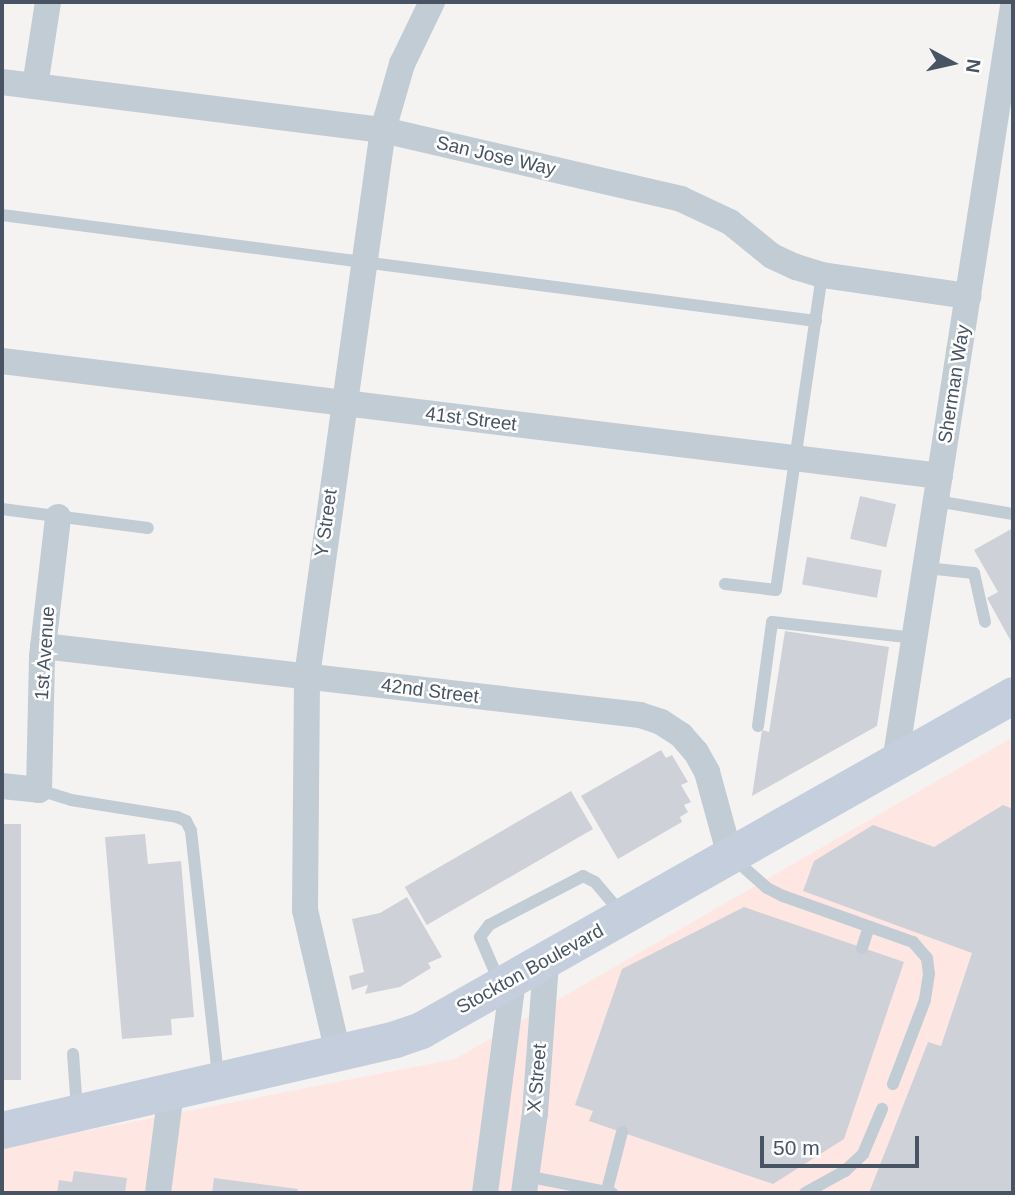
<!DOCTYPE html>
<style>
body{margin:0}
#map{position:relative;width:1015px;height:1195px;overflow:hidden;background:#f5f3f2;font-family:Helvetica,sans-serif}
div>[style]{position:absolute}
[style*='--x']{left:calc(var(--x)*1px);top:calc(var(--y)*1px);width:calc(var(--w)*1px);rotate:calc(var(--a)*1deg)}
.medical>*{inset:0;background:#fee7e3}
.building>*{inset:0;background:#ced1d8;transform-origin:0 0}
.service>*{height:12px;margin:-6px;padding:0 6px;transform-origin:6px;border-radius:6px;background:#c2ccd5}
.minor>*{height:26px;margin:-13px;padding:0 13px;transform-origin:13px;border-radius:13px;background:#c2ccd5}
.secondary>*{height:37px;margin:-18.5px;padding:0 18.5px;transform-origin:18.5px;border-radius:18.5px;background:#c4cedd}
span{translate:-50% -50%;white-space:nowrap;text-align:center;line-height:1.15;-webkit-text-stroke:5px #fff;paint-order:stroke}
.street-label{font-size:19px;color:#485463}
.frame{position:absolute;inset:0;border:4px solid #485463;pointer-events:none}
.north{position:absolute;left:917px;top:28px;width:70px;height:70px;-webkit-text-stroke:5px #fff;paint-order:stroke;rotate:98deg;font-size:19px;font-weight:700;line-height:28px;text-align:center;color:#485463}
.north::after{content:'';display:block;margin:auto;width:24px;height:32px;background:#485463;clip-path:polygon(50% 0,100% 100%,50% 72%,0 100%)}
.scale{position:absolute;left:760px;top:1136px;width:159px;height:32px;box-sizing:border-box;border:4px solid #485463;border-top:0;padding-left:9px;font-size:21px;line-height:24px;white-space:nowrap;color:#485463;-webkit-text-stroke:5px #fff;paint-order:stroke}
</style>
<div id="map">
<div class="medical">
<div style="clip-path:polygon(1013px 737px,1013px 1193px,2px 1193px,2px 1147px,455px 1059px)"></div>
</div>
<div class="building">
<div style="left:860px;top:496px;width:37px;height:44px;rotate:13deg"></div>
<div style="clip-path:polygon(1013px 528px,1013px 645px,987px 598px,998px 592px,974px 550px)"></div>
<div style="left:807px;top:557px;width:76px;height:28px;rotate:10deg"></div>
<div style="clip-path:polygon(785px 631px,889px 647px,877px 726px,752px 796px,762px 730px,769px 732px)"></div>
<div style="clip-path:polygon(661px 750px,666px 758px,672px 755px,688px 782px,681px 785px,691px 802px,684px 805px,688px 812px,680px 817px,682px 822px,618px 859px,581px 796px)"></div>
<div style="left:571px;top:791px;width:44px;height:192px;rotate:60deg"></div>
<div style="clip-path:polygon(1003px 805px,1013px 809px,1013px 1193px,869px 1193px,928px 1042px,941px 1046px,972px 953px,803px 891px,814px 861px,873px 825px,934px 847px)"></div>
<div style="left:2px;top:824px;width:19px;height:256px"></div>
<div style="clip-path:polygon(145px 834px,148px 864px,181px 861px,194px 1017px,171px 1019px,172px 1035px,122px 1039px,105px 837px)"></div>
<div style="clip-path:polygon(407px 897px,442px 957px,428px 963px,431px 968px,400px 987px,365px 994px,368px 985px,352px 990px,349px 976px,364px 972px,352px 919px,380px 913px)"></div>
<div style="clip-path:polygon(744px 907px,904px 962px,844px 1139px,773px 1184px,589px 1121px,593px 1111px,575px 1105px,622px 969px)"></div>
<div style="clip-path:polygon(74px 1171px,127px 1178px,125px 1193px,57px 1193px,59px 1180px,72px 1182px)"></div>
<div style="clip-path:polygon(214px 1178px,298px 1189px,297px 1193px,212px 1193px)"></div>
</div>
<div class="service">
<div style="--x:2;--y:215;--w:821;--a:7.42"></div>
<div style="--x:936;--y:501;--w:78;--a:9.6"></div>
<div style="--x:2;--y:509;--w:147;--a:7.4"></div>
<div style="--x:926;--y:568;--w:48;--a:5.9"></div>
<div style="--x:974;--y:573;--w:50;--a:77.3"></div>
<div style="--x:725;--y:584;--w:51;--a:6.7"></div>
<div style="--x:776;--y:590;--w:318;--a:-81.7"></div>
<div style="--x:758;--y:726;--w:105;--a:-82.3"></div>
<div style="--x:772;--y:622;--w:144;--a:6.4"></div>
<div style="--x:39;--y:790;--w:34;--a:17"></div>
<div style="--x:71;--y:800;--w:107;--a:9.1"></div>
<div style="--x:177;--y:817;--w:10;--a:24"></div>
<div style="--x:186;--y:821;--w:11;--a:63"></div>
<div style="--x:191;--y:831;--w:246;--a:83.7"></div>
<div style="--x:733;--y:858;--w:45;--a:41.4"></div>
<div style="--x:767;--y:888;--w:18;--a:27"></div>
<div style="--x:783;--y:896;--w:138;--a:19.5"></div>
<div style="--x:913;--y:942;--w:21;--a:49"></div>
<div style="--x:927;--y:958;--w:16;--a:83"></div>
<div style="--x:929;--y:974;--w:26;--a:99"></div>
<div style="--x:925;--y:1000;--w:90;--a:110.9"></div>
<div style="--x:862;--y:948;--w:22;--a:-72"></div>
<div style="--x:499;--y:981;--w:48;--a:-113.4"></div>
<div style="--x:480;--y:937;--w:15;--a:-53"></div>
<div style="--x:489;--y:925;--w:106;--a:-27.5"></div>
<div style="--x:583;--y:876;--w:13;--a:27"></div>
<div style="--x:595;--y:882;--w:42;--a:49.8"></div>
<div style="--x:73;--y:1054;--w:54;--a:85.8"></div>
<div style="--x:526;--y:1176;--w:88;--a:11.2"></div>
<div style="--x:607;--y:1190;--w:60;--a:-75.5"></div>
<div style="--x:805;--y:1193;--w:46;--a:-28.8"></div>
<div style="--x:845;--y:1171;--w:25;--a:-43"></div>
<div style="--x:863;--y:1154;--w:49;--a:-67.1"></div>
</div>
<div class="minor">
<div style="--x:2;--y:82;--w:384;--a:7.2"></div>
<div style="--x:383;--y:130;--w:306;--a:13"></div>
<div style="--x:681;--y:199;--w:54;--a:25.1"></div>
<div style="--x:730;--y:222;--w:54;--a:39"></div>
<div style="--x:772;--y:256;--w:26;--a:25"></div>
<div style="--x:796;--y:267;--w:27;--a:17"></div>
<div style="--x:822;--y:275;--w:148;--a:8.2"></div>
<div style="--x:35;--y:86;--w:85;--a:-81.2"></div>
<div style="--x:2;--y:361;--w:945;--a:6.99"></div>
<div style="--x:43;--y:646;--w:601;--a:6.59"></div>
<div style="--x:640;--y:715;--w:22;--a:18"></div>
<div style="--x:661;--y:722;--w:24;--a:33"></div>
<div style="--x:681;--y:735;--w:23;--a:49"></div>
<div style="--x:696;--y:752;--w:23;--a:61"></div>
<div style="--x:707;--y:772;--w:87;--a:74.7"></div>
<div style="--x:895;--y:762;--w:765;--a:-81.13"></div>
<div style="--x:2;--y:786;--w:37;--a:6"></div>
<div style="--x:39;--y:790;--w:134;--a:-88.7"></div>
<div style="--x:42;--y:656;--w:140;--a:-83.4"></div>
<div style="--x:338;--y:1053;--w:147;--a:-103"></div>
<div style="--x:305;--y:910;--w:234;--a:-89.5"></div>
<div style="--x:307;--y:676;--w:551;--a:-82.08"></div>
<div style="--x:383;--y:130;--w:69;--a:-73.9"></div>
<div style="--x:402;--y:64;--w:69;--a:-64.2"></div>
<div style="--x:158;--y:1193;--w:103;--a:-82.7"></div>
<div style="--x:485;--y:1193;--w:214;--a:-82.5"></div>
<div style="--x:524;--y:1193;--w:81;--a:-82.2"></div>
<div style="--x:535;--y:1113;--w:151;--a:-85.8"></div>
</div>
<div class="secondary">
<div style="--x:2;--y:1130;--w:403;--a:-13"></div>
<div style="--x:395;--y:1039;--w:28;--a:-19"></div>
<div style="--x:421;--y:1030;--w:680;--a:-29.5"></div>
</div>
<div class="street-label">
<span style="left:496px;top:156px;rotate:13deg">San Jose Way</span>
<span style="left:954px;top:384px;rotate:-81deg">Sherman Way</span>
<span style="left:471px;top:419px;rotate:7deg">41st Street</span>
<span style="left:326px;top:523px;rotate:-82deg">Y Street</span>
<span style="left:45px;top:653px;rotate:-86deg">1st Avenue</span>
<span style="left:430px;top:691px;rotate:7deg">42nd Street</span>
<span style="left:530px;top:969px;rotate:-29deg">Stockton Boulevard</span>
<span style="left:537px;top:1078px;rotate:-85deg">X Street</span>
</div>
<div class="frame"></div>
<div class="north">N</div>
<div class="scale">50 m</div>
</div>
